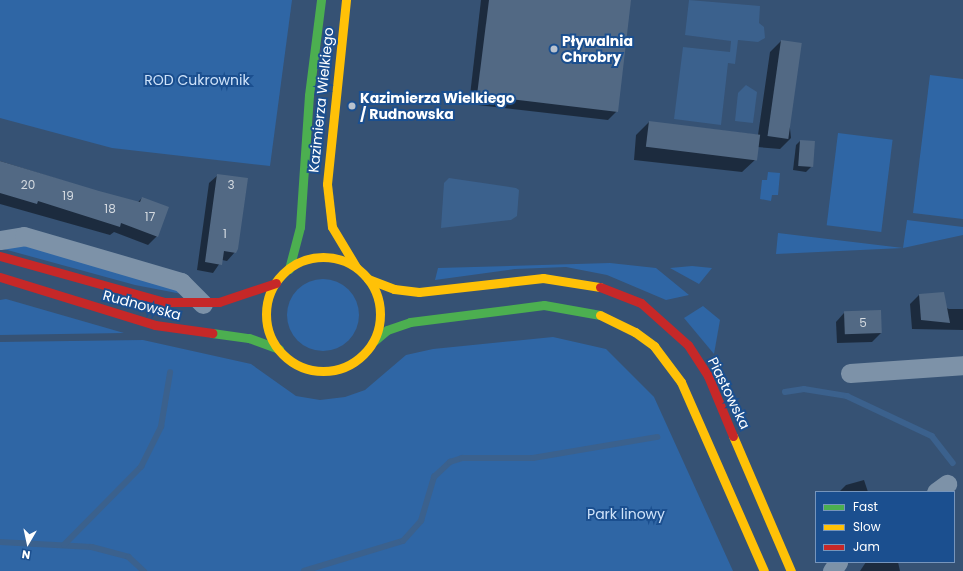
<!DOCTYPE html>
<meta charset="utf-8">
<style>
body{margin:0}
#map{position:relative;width:963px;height:571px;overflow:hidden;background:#365274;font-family:Poppins,sans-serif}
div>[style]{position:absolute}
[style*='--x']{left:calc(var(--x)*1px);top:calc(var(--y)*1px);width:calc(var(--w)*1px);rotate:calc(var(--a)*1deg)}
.green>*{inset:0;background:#2f66a5;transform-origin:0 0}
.round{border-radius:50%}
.water>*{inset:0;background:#3b618d}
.shadow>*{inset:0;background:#0007}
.stream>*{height:5.5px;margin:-2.75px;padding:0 2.75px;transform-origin:2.75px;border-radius:2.75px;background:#3b618d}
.building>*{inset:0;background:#526984;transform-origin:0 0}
.street>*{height:19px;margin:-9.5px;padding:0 9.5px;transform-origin:9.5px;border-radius:9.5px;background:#7d92a8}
.fast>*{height:9px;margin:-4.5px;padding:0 4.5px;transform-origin:4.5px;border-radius:4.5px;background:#4caf50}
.slow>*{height:9px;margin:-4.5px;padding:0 4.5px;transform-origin:4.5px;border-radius:4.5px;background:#ffc107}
.slow>.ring{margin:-4.5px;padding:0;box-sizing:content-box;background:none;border:9px solid #ffc107;border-radius:50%}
.jam>*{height:9px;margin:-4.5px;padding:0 4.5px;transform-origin:4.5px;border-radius:4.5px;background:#c62828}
.dots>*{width:11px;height:11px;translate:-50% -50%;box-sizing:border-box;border:2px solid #1b4f8f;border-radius:50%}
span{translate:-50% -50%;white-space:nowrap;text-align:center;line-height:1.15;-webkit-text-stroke:4px #1b4f8f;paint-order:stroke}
.number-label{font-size:12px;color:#d4dae0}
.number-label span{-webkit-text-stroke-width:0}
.poi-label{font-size:14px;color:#fff;font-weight:700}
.left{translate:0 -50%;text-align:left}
.park-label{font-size:14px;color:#cfe3fa}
.street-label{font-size:14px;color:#fff}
.legend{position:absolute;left:815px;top:491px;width:140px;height:72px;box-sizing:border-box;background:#1b4f8f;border:1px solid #7695bc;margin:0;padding:5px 7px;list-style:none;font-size:12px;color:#fff}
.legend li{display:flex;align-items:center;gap:8px;height:20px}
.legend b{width:20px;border:1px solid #7695bc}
.north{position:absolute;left:8px;top:523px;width:40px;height:40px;-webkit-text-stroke:3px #1b4f8f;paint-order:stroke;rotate:189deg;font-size:11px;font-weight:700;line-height:16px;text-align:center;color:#fff}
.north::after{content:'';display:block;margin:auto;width:14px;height:18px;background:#fff;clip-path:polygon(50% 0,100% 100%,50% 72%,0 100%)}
</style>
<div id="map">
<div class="green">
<div style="clip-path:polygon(0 0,292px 0,270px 166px,112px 148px,0 118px)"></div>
<div style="clip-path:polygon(930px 75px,963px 79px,963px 219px,913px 213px)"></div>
<div style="left:838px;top:133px;width:55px;height:93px;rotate:7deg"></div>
<div style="clip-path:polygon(768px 172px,780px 173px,778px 195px,772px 195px,771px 201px,760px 199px,762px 180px,767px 180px)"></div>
<div style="clip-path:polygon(907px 220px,963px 227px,963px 235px,903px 248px,776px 254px,778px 233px,903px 248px)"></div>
<div style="clip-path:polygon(11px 242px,175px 287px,182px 294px,135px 285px,0 248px)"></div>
<div style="clip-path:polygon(610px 263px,656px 268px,689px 295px,666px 300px,607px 275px,566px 267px,515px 269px,435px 280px,438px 268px)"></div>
<div style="clip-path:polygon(692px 266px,712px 268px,699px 284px,670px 268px)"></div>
<div class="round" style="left:287px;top:279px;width:72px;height:72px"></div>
<div style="clip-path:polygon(6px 299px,124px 333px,0 335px,0 300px)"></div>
<div style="clip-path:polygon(703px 306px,720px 320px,714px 354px,684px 318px)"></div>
<div style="clip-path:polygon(553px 337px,606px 349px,654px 397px,733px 571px,0 571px,0 342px,143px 340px,251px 364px,296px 396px,320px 400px,345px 397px,365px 390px,406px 355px,433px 349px)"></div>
</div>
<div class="water">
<div style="clip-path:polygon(689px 0,760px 6px,759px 23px,764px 27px,765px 38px,758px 42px,738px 40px,735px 64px,728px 63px,721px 125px,674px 119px,683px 47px,730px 52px,731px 41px,685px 35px)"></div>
<div style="clip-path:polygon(746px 85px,757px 92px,753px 123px,735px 121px,738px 93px)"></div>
<div style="clip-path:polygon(449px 178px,516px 188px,519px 190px,517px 216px,511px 220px,441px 228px,444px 183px)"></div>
</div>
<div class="shadow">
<div style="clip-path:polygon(481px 0,630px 0,617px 111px,608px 120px,469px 104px)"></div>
<div style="clip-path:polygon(781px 41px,791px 138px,780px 149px,757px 147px,756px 159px,742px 172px,634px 160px,636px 135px,649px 122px,758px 135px,770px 52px)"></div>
<div style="clip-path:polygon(800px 141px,811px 167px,806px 172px,793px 170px,796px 145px)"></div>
<div style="clip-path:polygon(0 161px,99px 192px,137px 203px,142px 198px,157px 236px,148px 245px,114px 232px,110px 235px,0 204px)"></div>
<div style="clip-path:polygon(218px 175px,235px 252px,227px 261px,222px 260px,213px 273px,197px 270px,209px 183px)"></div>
<div style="clip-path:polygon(919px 295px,949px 309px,963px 309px,963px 330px,912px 329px,910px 304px)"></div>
<div style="clip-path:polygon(844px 313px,881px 333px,872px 342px,837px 343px,836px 322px)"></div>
<div style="clip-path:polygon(864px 480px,868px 492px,839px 492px,846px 485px)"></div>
<div style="clip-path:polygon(866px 562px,898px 562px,900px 571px,860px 571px)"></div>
</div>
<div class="stream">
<div style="--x:785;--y:392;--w:19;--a:-9"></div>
<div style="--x:804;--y:389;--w:44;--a:9.2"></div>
<div style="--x:847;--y:396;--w:94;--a:25.2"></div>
<div style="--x:932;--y:436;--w:34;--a:52"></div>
<div style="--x:0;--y:542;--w:92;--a:3.1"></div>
<div style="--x:92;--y:547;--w:38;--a:15"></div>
<div style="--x:129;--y:557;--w:21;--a:43"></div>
<div style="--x:64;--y:545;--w:110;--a:-45.4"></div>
<div style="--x:141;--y:467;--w:45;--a:-63.4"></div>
<div style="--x:161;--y:427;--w:55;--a:-80.5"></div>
<div style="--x:304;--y:571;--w:103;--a:-16.9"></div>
<div style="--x:403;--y:541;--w:27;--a:-48"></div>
<div style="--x:421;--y:521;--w:46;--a:-73.5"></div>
<div style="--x:434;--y:477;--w:22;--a:-43"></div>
<div style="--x:450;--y:462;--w:13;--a:-18"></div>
<div style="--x:462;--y:458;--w:71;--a:0"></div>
<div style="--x:533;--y:458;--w:126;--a:-9.6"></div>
</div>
<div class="building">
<div style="clip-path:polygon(489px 0,631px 0,618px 112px,477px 95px)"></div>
<div style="left:781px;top:40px;width:21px;height:97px;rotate:8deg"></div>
<div style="left:649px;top:121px;width:112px;height:26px;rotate:7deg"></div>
<div style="left:800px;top:140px;width:15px;height:26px;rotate:4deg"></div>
<div style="clip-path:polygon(0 161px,99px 191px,140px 202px,142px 197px,169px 207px,158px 237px,121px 223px,120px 227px,38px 201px,37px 204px,0 193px)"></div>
<div style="clip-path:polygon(217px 174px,248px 178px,238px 249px,236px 253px,224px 251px,222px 265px,205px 262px)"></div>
<div style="clip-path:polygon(944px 292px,950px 323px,921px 320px,919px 294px)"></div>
<div style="left:881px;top:310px;width:23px;height:37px;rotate:88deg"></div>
</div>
<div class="street">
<div style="--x:0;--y:240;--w:24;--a:-9"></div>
<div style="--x:24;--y:236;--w:164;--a:16.3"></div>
<div style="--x:181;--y:282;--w:31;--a:45"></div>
<div style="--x:850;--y:373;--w:113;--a:-4"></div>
<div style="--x:936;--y:492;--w:14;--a:-36"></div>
<div style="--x:832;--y:571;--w:11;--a:-56"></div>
</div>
<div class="fast">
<div style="--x:289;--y:269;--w:43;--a:-75.3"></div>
<div style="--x:300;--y:227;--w:132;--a:-86.1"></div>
<div style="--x:309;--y:95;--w:96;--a:-82.8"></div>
<div style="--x:212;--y:333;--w:37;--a:8"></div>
<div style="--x:249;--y:338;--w:32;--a:20"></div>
<div style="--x:374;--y:341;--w:17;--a:-40"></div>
<div style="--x:387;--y:330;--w:24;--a:-19"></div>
<div style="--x:410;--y:322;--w:135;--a:-7.2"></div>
<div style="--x:544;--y:305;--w:57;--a:10.1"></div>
</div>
<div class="slow">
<div style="--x:346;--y:0;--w:185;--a:95.9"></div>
<div style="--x:327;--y:184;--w:43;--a:83.4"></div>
<div style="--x:332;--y:227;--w:47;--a:59"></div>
<div class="ring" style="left:266px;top:257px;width:105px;height:105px"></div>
<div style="--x:368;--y:279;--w:28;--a:21"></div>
<div style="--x:394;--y:289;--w:25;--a:7"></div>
<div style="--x:419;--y:292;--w:125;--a:-6.4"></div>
<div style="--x:543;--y:278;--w:58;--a:9"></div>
<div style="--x:600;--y:315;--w:39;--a:26"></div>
<div style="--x:635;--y:332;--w:24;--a:36"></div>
<div style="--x:654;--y:346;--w:45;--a:53.1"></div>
<div style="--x:681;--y:382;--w:206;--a:66.3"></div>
<div style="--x:733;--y:436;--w:147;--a:66.8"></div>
</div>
<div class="jam">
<div style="--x:0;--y:256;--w:171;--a:15.6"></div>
<div style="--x:165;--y:302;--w:54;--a:0"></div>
<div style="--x:219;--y:302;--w:60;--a:-18.4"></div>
<div style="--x:0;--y:277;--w:162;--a:17.2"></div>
<div style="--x:155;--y:325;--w:58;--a:8"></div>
<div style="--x:600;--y:287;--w:44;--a:21.3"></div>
<div style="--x:641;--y:303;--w:63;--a:41.8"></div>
<div style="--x:688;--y:345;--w:37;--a:57"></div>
<div style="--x:708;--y:376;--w:65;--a:67.4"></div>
</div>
<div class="dots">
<div style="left:554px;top:49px;background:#b9c2ce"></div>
<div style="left:352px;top:106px;background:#b9c2ce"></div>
</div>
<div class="number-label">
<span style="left:28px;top:185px">20</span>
<span style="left:231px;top:185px">3</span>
<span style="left:68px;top:196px">19</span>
<span style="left:110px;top:209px">18</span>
<span style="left:150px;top:217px">17</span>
<span style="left:225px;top:234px">1</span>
<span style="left:863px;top:323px">5</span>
</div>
<div class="poi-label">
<span class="left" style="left:562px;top:49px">Pływalnia<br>Chrobry</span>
<span class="left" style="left:360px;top:106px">Kazimierza Wielkiego<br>/ Rudnowska</span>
</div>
<div class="park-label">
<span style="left:197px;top:80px">ROD Cukrownik</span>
<span style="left:626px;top:514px">Park linowy</span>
</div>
<div class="street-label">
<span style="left:321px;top:100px;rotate:-84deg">Kazimierza Wielkiego</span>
<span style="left:142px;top:305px;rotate:15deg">Rudnowska</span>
<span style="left:729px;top:393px;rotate:64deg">Piastowska</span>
</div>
<ul class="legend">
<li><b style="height:5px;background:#4caf50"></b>Fast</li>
<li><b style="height:5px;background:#ffc107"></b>Slow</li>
<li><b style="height:5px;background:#c62828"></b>Jam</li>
</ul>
<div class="north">N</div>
</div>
